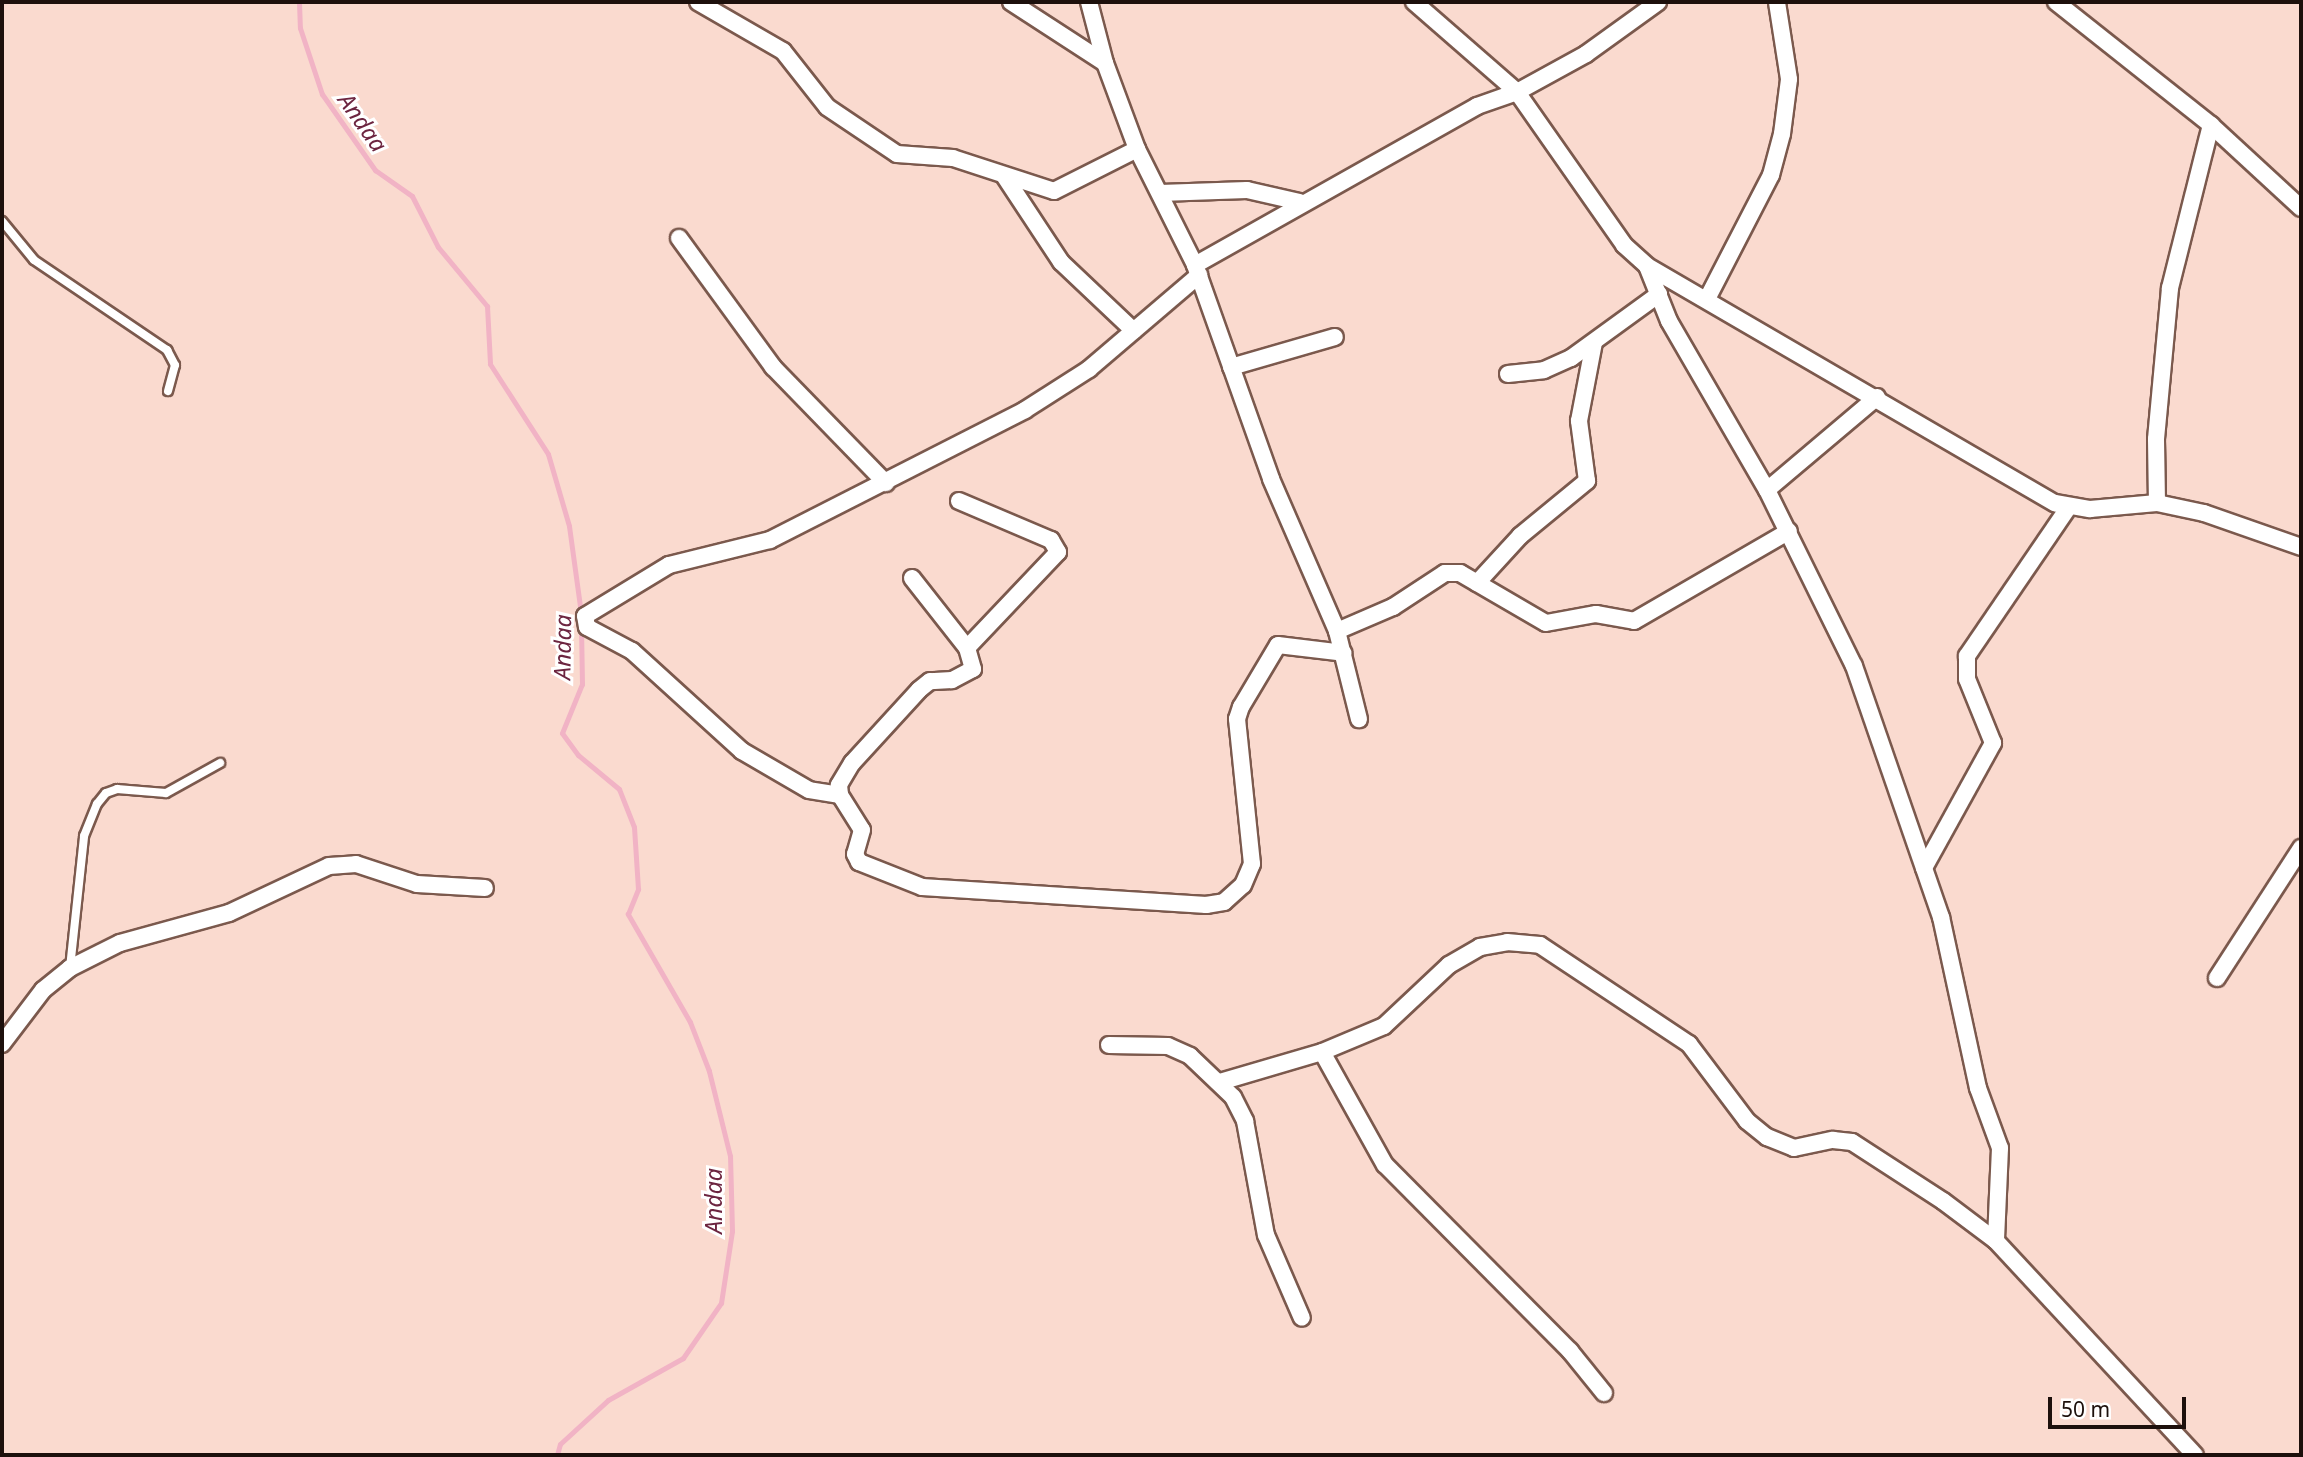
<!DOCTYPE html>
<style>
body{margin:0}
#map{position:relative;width:2303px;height:1457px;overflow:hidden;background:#fadacf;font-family:"Noto Sans",sans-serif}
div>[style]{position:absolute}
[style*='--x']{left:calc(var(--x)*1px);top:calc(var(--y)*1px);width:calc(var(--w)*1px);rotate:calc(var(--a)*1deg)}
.stream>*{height:5px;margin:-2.5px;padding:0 2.5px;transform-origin:2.5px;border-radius:2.5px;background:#f1b3c5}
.roads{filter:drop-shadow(2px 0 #7b594d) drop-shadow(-2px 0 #7b594d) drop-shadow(0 2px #7b594d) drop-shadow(0 -2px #7b594d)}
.lane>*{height:8px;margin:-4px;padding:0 4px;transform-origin:4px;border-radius:4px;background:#fff}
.street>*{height:16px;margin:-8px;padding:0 8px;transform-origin:8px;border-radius:8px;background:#fff}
span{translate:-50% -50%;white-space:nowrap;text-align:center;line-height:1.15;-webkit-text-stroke:6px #fff;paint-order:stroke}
.water-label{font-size:23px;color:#6c2540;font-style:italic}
.frame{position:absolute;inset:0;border:4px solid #1d100c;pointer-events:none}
.scale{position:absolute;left:2048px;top:1397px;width:138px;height:32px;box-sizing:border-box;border:4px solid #1d100c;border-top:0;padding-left:9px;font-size:21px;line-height:24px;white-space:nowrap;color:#1d100c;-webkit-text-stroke:5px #fff;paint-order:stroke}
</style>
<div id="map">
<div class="stream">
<div style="--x:299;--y:2;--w:26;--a:88"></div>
<div style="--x:300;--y:28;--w:70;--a:71.6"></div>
<div style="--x:322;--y:94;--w:93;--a:55.1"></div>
<div style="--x:375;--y:170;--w:45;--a:35.1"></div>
<div style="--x:412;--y:196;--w:57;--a:63"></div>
<div style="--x:438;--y:247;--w:77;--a:50.3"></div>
<div style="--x:487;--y:306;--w:58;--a:87"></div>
<div style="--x:490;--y:364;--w:107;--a:57.2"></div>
<div style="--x:548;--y:454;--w:75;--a:73.7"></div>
<div style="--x:569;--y:526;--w:89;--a:82.2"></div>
<div style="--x:557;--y:1455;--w:11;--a:-75"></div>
<div style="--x:560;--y:1444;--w:65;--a:-42.5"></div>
<div style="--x:608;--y:1400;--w:86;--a:-29.2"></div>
<div style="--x:683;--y:1358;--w:67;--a:-55.4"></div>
<div style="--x:721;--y:1303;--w:73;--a:-81.3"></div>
<div style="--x:732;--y:1231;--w:75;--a:-91.5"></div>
<div style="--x:730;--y:1156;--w:88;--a:-103.9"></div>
<div style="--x:709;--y:1071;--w:53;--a:-111.2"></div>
<div style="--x:690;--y:1022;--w:125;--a:-119.9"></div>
<div style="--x:628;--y:914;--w:27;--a:-68"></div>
<div style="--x:638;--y:889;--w:62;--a:-93.7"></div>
<div style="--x:634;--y:827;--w:41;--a:-111.5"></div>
<div style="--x:619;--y:789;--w:53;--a:-140.3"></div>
<div style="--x:578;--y:755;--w:27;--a:-126"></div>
<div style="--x:562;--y:733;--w:53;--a:-67.8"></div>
<div style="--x:582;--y:684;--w:56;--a:-91"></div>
</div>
<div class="roads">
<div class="lane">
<div style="--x:2;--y:221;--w:50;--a:50.6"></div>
<div style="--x:34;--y:260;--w:161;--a:34.1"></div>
<div style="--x:167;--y:350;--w:17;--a:62"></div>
<div style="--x:175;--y:365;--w:27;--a:105"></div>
<div style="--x:70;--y:968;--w:133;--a:-83.9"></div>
<div style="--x:84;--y:836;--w:35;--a:-68"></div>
<div style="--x:97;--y:804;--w:14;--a:-51"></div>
<div style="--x:106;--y:793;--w:12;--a:-20"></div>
<div style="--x:117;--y:789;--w:49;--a:4.7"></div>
<div style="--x:166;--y:793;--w:62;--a:-29.1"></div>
</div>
<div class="street">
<div style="--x:698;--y:2;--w:98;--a:30"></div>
<div style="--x:783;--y:51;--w:71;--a:51.8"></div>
<div style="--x:827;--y:107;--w:84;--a:33.9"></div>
<div style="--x:897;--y:154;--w:56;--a:4.1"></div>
<div style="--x:953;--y:158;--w:106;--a:18.1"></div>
<div style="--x:1054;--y:191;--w:93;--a:-26.8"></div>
<div style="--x:1011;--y:2;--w:112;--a:33"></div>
<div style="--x:1089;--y:2;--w:63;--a:75.3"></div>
<div style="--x:1105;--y:63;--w:92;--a:69.6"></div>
<div style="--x:1137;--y:149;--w:130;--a:63.4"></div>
<div style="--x:1195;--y:265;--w:227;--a:70.4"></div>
<div style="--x:1271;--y:479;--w:166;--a:66.5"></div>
<div style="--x:1337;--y:631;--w:91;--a:76"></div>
<div style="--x:1414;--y:2;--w:137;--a:41.1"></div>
<div style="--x:1517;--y:92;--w:187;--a:55"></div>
<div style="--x:1624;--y:245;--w:31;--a:42"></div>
<div style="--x:1647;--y:266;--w:472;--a:30.2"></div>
<div style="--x:2055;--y:503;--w:36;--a:10"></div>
<div style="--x:2090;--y:509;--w:67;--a:-5.1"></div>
<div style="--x:2157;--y:503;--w:48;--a:12"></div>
<div style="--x:2204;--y:513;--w:103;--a:19.3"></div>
<div style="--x:2056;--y:2;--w:198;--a:38.4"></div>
<div style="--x:2211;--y:125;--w:122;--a:42.7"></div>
<div style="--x:1005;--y:177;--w:102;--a:56.6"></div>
<div style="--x:1061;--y:262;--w:100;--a:43.4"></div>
<div style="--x:1160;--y:193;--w:87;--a:-2"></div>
<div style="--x:1247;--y:190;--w:54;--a:12.8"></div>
<div style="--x:679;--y:238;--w:160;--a:53.9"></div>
<div style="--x:773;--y:367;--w:162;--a:45.8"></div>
<div style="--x:1195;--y:265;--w:324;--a:-29.4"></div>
<div style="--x:1477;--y:106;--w:42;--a:-19.3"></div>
<div style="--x:1517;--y:92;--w:79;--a:-28.8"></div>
<div style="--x:1586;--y:54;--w:89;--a:-35.8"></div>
<div style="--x:1647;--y:266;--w:59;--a:68.2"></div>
<div style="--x:1669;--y:321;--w:195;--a:59.9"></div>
<div style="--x:1767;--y:490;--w:196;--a:63.7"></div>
<div style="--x:1854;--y:666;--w:266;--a:70.9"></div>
<div style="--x:1941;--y:917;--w:175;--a:77.8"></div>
<div style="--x:1978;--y:1088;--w:64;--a:69.9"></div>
<div style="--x:2000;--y:1148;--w:93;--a:92.5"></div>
<div style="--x:1707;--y:299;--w:140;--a:-62.7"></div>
<div style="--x:1771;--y:175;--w:42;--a:-75"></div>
<div style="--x:1782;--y:134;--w:55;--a:-82.7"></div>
<div style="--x:1789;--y:79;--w:78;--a:-98.9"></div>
<div style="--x:1231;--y:367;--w:108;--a:-16.1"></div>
<div style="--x:1508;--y:374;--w:36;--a:-6"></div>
<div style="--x:1544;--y:370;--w:30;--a:-24"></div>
<div style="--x:1571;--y:358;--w:109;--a:-36"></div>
<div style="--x:1767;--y:490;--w:144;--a:-40.2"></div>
<div style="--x:959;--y:501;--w:100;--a:23"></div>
<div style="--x:1051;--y:540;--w:14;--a:60"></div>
<div style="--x:1058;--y:552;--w:132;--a:133.5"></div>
<div style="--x:2157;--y:503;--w:64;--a:-90.9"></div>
<div style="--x:2156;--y:439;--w:152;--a:-84.7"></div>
<div style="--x:2170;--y:288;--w:168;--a:-75.9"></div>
<div style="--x:912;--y:578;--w:89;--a:51.8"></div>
<div style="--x:967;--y:648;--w:22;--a:74"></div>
<div style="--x:973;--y:669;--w:24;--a:152"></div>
<div style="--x:952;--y:680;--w:22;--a:177"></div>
<div style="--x:930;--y:681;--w:14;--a:141"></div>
<div style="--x:919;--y:690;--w:99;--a:132.5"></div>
<div style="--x:852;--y:763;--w:26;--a:121"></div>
<div style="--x:839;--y:785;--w:10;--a:84"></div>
<div style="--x:840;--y:795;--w:41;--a:57.8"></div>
<div style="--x:862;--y:830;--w:25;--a:106"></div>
<div style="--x:855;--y:854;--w:9;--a:63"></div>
<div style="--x:859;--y:862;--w:68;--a:21.6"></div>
<div style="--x:922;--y:887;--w:285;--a:3.6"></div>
<div style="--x:1206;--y:905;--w:18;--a:-9"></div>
<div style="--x:1224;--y:902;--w:25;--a:-42"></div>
<div style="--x:1243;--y:885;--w:23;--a:-67"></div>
<div style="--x:1252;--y:864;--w:146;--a:-95.9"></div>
<div style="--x:1237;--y:719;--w:13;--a:-72"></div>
<div style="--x:1241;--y:707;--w:72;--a:-59.2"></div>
<div style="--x:1278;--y:645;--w:66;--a:6.9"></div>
<div style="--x:1477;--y:583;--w:64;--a:-47.5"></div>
<div style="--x:1520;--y:536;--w:87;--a:-39.4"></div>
<div style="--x:1587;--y:481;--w:61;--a:-97.6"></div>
<div style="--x:1579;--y:421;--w:80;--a:-79.2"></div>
<div style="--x:1337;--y:631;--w:61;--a:-23.2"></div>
<div style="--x:1393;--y:607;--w:62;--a:-33.2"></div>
<div style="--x:1445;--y:573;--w:15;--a:0"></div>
<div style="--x:1460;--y:573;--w:99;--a:30.2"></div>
<div style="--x:1546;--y:623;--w:51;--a:-10.2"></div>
<div style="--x:1596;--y:614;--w:39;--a:10"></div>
<div style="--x:1634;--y:621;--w:179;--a:-30.1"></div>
<div style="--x:840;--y:795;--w:31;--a:-171"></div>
<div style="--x:809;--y:790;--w:78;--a:-149.8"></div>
<div style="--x:742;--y:751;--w:149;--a:-137.7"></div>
<div style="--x:632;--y:651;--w:51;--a:-151.9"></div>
<div style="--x:587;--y:627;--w:11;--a:-100"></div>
<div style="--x:585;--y:616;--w:98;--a:-31.3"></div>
<div style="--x:669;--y:565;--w:104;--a:-13.9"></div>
<div style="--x:770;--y:540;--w:286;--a:-27"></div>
<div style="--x:1025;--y:410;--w:76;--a:-32.6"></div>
<div style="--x:1089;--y:369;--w:145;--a:-40.5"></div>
<div style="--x:1924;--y:868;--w:143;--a:-61.1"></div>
<div style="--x:1993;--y:743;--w:69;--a:-112.1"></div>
<div style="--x:1967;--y:679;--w:23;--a:-90"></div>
<div style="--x:1967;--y:656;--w:179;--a:-55.7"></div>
<div style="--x:2217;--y:978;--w:155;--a:-57.1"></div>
<div style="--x:2;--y:1044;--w:68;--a:-52.8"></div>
<div style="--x:43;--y:990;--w:35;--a:-39"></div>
<div style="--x:70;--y:968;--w:56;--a:-26.6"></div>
<div style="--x:120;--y:943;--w:113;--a:-15.4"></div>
<div style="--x:229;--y:913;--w:110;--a:-25.2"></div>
<div style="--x:329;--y:866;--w:27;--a:-4"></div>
<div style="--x:356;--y:864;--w:64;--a:18.2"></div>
<div style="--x:417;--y:884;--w:68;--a:3.4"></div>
<div style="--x:1109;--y:1045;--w:59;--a:1"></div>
<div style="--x:1168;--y:1046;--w:24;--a:24"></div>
<div style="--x:1190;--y:1056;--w:59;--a:43.6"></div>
<div style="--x:1233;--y:1097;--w:27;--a:63"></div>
<div style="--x:1245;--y:1121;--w:116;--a:79.6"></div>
<div style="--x:1266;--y:1235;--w:90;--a:66.6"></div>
<div style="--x:1220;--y:1082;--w:106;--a:-16.4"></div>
<div style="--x:1604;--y:1393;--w:54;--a:-129"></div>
<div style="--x:1570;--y:1351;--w:262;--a:-134.8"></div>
<div style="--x:1385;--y:1165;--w:129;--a:-119.1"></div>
<div style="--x:1322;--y:1052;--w:67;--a:-22.8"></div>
<div style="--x:1384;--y:1026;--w:89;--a:-43.2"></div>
<div style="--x:1449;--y:965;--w:36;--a:-30"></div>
<div style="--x:1480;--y:947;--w:27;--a:-10"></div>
<div style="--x:1507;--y:942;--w:33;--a:5"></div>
<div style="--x:1540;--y:945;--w:179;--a:33.6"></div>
<div style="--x:1689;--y:1044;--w:96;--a:53"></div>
<div style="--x:1747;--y:1121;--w:26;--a:39"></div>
<div style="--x:1767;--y:1137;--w:29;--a:22"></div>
<div style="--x:1794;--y:1148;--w:40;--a:-12"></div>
<div style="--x:1833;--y:1140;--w:19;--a:6"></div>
<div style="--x:1852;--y:1142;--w:108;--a:33"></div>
<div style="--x:1943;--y:1201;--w:66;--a:37"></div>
<div style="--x:1996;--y:1241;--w:292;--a:47.1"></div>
</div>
</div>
<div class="water-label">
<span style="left:363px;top:122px;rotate:55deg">Andaa</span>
<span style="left:562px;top:647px;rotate:-89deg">Andaa</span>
<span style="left:713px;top:1201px;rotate:-90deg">Andaa</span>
</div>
<div class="frame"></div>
<div class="scale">50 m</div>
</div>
